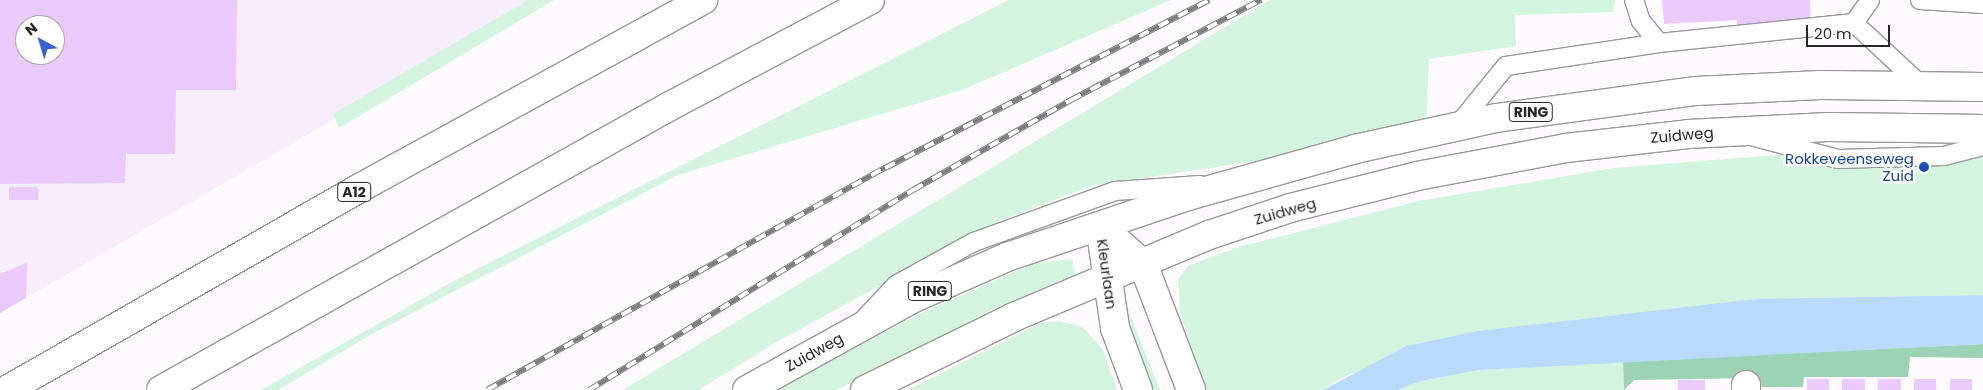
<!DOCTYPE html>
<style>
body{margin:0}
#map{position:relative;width:1983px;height:390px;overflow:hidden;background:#fdfbfe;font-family:Poppins,sans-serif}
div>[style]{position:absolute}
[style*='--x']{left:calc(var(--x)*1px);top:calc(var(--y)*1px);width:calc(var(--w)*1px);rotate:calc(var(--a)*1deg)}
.industrial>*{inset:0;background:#f8edfd}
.green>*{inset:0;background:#d3f5e0}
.forest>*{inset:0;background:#9cd3b4}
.water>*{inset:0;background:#b9dafb}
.building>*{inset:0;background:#e9cafa;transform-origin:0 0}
.roads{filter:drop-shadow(1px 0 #9a989c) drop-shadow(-1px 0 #9a989c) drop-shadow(0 1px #9a989c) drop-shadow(0 -1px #9a989c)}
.service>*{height:18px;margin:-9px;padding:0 9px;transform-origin:9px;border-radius:9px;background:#fff}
.minor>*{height:28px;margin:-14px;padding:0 14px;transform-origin:14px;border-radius:14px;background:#fff}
.tertiary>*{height:28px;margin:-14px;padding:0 14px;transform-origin:14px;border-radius:14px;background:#fff}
.primary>*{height:28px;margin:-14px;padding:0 14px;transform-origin:14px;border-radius:14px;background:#fff}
.motorway>*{height:28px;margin:-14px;padding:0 14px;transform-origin:14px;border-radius:14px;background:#fff}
.rail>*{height:5.5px;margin-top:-2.75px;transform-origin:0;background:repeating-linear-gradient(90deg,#fff 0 11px,#7e7d7f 0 22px);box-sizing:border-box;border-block:1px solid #7e7d7f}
.dots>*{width:14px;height:14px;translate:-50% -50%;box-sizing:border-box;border:2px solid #fff;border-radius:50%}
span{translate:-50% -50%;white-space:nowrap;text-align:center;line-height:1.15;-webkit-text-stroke:5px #fff;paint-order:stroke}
.shield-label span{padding:1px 4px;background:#fff;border:1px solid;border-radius:4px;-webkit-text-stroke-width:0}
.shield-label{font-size:14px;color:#262627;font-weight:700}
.street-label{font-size:15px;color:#262627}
.transit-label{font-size:15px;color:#164399}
.right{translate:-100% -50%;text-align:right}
.north{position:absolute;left:15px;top:15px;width:50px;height:50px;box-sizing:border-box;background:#fff;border:1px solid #a8a8a9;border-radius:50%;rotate:321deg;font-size:14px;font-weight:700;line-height:20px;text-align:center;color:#262627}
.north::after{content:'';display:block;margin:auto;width:18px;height:22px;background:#3861d1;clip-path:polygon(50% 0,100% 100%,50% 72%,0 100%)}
.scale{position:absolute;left:1806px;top:25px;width:84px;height:22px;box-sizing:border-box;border:2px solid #262627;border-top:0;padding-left:6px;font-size:15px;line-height:18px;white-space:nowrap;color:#262627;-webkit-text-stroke:4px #fff;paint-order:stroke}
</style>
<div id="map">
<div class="industrial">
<div style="clip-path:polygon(evenodd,0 0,540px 0,0 313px,0 0,25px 25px,55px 25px,55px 55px,25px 55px,25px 25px)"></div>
</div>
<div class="green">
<div style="clip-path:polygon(528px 0,554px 0,339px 128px,333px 114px)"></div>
<div style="clip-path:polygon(1009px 0,1171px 0,962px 90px,678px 175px,372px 334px,278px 390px,261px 390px,459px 278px)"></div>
<div style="clip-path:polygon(1270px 0,1615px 0,1613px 12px,1515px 15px,1516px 46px,1429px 59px,1426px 120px,1262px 160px,1091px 186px,997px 222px,780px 340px,698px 390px,623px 390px)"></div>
<div style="clip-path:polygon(1983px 150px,1983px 295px,1756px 299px,1349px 374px,1323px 390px,1205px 390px,1180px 312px,1178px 279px,1189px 265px,1242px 246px,1419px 201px,1613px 168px,1801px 153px)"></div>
<div style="clip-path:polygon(1072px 259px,1075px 274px,987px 312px,837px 390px,776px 390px,917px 315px,1035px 263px)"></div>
<div style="clip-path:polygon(1125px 302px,1160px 390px,1151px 390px,1124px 316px)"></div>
<div style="clip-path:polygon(1060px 321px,1083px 327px,1103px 350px,1117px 390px,908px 390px,1040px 323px)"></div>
<div style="clip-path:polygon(1623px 361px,1624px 390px,1398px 390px,1421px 381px,1478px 370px)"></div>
</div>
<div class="forest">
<div style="clip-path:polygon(1983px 344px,1983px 358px,1910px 357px,1908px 377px,1804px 377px,1803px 387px,1759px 387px,1758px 378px,1634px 380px,1624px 390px,1623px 361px)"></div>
</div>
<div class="water">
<div style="clip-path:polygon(1983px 295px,1983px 344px,1478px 370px,1421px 381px,1398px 390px,1323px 390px,1406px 346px,1478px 331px,1756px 299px)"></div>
</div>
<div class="building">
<div style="clip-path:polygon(evenodd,0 0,237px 0,236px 90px,176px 90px,175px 154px,126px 154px,125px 183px,0 184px,0 0,25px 25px,55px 25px,55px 55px,25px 55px,25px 25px)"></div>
<div style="clip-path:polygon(1662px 0,1810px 0,1811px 35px,1738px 39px,1737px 20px,1664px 24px)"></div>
<div style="left:9px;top:187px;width:29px;height:13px"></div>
<div style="clip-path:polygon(27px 263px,26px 298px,0 313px,0 274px)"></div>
<div style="left:1807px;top:379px;width:22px;height:11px"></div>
<div style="left:1842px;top:379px;width:23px;height:11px"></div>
<div style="left:1878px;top:379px;width:23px;height:11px"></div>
<div style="left:1914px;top:379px;width:22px;height:11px"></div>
<div style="left:1950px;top:379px;width:22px;height:11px"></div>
<div style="left:1678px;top:380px;width:27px;height:10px"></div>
</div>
<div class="roads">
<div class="service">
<div style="--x:1634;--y:0;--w:22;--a:72"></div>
<div style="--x:1641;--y:21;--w:28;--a:51"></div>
<div style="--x:1920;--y:0;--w:63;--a:3.6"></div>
<div style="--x:1854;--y:23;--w:28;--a:-55"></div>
<div style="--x:1458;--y:125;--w:76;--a:-50.9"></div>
<div style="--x:1506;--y:66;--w:155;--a:-8.5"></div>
<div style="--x:1659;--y:43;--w:196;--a:-5.9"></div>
<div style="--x:1854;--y:23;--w:91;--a:42.8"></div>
<div style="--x:1751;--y:136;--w:90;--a:14.8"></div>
<div style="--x:1838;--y:159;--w:106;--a:-1.6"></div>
<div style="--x:1944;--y:156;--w:40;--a:-14.4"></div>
<div style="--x:865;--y:318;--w:45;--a:-46.8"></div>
<div style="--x:896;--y:285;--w:89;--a:-28.9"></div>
<div style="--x:974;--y:242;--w:150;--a:-19.9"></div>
<div style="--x:1115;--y:191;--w:85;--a:-4"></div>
</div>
<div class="minor">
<div style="--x:1746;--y:385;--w:5;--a:90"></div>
</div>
<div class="tertiary">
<div style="--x:1100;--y:226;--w:57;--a:41.5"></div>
<div style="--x:1143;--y:264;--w:135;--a:69.1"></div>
<div style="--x:1100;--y:226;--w:103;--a:81.6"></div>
<div style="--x:1115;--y:328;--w:66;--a:69.6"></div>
</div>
<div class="primary">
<div style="--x:747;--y:390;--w:191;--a:-28.9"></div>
<div style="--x:914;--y:298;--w:102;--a:-23.8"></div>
<div style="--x:1007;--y:257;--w:191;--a:-18.6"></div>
<div style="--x:1188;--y:196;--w:173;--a:-15.7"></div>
<div style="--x:1355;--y:149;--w:144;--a:-12.4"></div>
<div style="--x:1496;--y:118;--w:202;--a:-7.7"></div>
<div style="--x:1696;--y:91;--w:124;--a:-2.8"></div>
<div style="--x:1820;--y:85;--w:163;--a:0.7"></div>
<div style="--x:865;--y:390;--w:166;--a:-26.1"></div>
<div style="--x:1014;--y:317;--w:212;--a:-22.8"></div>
<div style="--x:1209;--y:235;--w:85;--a:-18.4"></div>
<div style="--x:1290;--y:208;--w:131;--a:-14.1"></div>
<div style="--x:1417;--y:176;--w:152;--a:-10.6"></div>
<div style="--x:1566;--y:148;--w:123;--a:-6.5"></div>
<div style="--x:1688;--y:134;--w:140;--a:-2.9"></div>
<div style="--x:1828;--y:127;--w:155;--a:0.7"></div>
</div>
<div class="motorway">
<div style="--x:7;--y:390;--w:402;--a:-29.8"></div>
<div style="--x:356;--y:190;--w:396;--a:-28.7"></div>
<div style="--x:161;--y:390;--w:583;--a:-29.16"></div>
<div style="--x:670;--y:106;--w:226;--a:-27.9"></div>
</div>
</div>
<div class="rail">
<div style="--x:487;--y:390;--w:456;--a:-29.2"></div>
<div style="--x:885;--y:168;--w:365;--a:-27.4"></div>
<div style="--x:589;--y:390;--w:381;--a:-31.7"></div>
<div style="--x:913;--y:190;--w:182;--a:-29.7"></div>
<div style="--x:1071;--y:100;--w:215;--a:-27.8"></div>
</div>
<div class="dots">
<div style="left:1924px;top:167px;background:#1a4fb4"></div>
</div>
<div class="shield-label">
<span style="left:1531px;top:112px">RING</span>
<span style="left:354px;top:192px">A12</span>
<span style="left:930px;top:291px">RING</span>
</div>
<div class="street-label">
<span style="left:1682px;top:135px;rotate:-5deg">Zuidweg</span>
<span style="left:1285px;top:211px;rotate:-16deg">Zuidweg</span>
<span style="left:1107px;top:274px;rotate:82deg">Kleurlaan</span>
<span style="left:814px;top:352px;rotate:-29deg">Zuidweg</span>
</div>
<div class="transit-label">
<span class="right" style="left:1914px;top:167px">Rokkeveenseweg<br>Zuid</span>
</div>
<div class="north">N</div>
<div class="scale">20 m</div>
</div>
